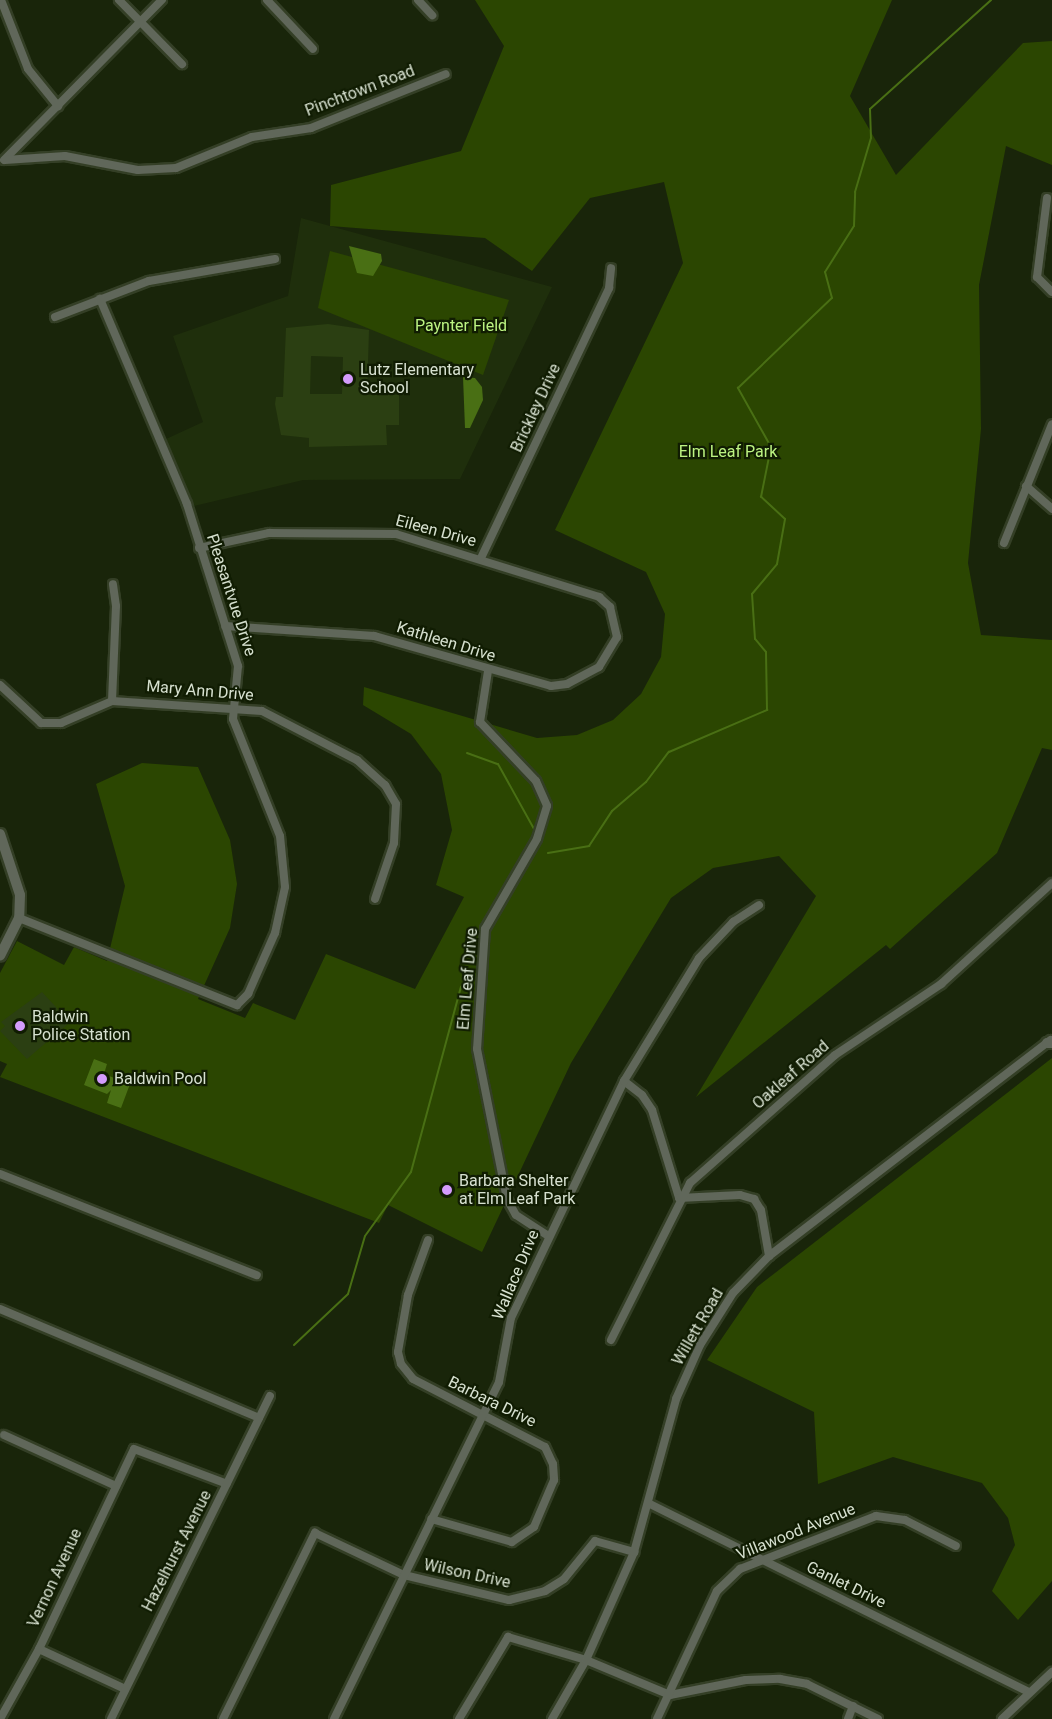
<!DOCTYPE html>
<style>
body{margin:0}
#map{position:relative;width:1052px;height:1719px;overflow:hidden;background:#19250a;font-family:Roboto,sans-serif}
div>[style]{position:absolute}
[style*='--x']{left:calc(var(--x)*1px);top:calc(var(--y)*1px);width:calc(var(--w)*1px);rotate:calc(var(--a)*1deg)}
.built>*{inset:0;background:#1f2f0c}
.green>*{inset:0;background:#2b4601}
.water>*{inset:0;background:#496f14}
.stream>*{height:2px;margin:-1px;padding:0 1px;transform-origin:1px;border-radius:1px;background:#496f14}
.building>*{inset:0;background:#2b3f12}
.roads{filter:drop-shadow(2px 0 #343f26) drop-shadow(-2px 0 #343f26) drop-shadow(0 2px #343f26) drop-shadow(0 -2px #343f26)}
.minor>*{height:8px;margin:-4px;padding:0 4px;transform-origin:4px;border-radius:4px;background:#60675a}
.tertiary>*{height:10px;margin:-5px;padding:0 5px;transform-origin:5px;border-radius:5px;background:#60675a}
.dots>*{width:16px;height:16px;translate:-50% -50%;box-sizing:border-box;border:3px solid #101c02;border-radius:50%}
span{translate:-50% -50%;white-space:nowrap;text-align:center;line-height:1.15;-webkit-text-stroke:4.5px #101c02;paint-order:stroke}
.street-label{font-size:16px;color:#d7e1d0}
.park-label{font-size:16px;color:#bcf382}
.poi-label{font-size:16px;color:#d7e1d0}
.left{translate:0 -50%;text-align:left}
</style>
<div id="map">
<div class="built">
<div style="clip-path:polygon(301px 218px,552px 287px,460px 479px,303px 480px,194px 506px,166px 439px,203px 422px,173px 336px,288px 296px)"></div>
</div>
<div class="green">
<div style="clip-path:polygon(475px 0,892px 0,850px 96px,896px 175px,1023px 43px,1052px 41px,1052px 165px,1006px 146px,979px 285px,981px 429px,968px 563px,981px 635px,1052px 640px,1052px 750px,1042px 748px,997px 853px,890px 949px,886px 945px,696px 1097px,816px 896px,779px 856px,713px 868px,671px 898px,571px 1063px,482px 1252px,388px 1205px,379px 1223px,0 1077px,7px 1064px,0 1061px,0 973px,17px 941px,64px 965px,74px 947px,107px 961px,125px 886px,96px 784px,142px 763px,198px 767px,230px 840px,237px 884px,230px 928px,198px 999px,245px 1018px,253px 1003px,295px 1020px,326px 954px,415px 989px,464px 897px,436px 885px,452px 830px,441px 774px,411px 734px,363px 705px,364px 687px,537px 738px,577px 735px,613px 720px,641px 694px,661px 657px,665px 614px,646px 572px,555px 530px,683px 263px,664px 182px,590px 198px,532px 271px,485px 238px,330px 226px,331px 185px,461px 151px,504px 46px)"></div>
<div style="clip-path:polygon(330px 251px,509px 300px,483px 375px,318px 308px)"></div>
<div style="clip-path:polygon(1052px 1058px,1052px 1581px,1018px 1620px,992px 1591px,1015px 1545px,1008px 1518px,982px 1483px,893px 1457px,818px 1484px,814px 1412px,707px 1360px,757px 1287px)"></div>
</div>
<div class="water">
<div style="clip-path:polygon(349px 246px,381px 254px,382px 261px,373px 276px,357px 273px)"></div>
<div style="clip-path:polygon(463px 377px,475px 378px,482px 387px,483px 400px,470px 428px,465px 428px)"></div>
<div style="clip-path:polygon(94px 1059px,107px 1064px,104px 1074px,130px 1084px,121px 1108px,107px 1103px,111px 1090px,107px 1094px,84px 1085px)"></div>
</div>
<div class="stream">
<div style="--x:467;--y:753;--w:33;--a:20"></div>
<div style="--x:498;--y:764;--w:74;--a:61"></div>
<div style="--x:548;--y:853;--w:42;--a:-9.7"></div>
<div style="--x:589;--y:846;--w:42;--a:-56.7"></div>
<div style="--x:612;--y:811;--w:45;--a:-40.5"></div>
<div style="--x:646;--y:782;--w:38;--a:-53"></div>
<div style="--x:669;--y:752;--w:107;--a:-23.2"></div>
<div style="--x:767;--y:710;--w:58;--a:-91"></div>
<div style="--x:766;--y:652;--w:17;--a:-130"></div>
<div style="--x:755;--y:639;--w:45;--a:-93.8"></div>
<div style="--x:752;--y:594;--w:39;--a:-50"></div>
<div style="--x:777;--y:564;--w:46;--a:-79.9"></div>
<div style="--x:785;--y:519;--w:33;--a:-137"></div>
<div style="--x:761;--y:497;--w:51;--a:-78.7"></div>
<div style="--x:771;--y:447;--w:68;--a:-119.2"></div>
<div style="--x:738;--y:388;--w:130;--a:-43.8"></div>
<div style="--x:832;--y:298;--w:27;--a:-105"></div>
<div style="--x:825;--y:272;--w:54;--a:-57.8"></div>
<div style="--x:854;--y:226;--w:34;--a:-88"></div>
<div style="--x:855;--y:192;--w:56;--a:-73.5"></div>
<div style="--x:871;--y:138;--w:29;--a:-92"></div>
<div style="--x:870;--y:109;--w:163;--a:-42"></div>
<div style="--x:294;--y:1345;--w:74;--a:-43.4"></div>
<div style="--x:348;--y:1294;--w:60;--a:-73.7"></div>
<div style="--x:365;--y:1236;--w:79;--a:-54.3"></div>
<div style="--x:411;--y:1172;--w:192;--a:-74.9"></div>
<div style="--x:461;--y:987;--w:19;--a:-43"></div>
</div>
<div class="building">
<div style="clip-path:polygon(evenodd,328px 324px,369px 330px,367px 395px,399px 395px,399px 425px,386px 425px,387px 445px,309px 447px,309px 438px,281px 435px,275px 404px,276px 397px,283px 397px,286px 328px,328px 324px,311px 356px,343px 357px,342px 394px,310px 394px,311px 356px)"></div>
<div style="clip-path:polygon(42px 992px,70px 1022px,27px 1059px,0 1031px,5px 1026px,1px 1022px)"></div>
</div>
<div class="roads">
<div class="minor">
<div style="--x:1;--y:0;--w:74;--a:68.6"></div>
<div style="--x:28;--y:69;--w:48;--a:51"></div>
<div style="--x:119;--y:0;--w:90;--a:45.5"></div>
<div style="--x:267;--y:0;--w:67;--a:46.8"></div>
<div style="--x:418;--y:0;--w:21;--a:47"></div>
<div style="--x:4;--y:160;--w:225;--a:-45.4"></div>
<div style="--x:5;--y:160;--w:60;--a:-3.8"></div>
<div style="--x:65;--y:156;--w:74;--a:10.9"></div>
<div style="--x:138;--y:170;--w:38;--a:-3"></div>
<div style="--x:176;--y:168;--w:82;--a:-22.2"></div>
<div style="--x:252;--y:137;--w:60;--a:-8.7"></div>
<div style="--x:311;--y:128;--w:145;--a:-21.8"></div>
<div style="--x:1047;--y:198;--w:80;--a:97.2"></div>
<div style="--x:1037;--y:277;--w:21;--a:45"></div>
<div style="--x:55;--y:317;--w:101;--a:-21"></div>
<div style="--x:149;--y:281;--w:128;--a:-9.9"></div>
<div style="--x:1026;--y:486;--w:35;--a:41"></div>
<div style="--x:1004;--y:543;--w:128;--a:-68"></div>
<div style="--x:199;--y:548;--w:72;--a:-12.1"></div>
<div style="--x:269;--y:533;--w:127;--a:0.5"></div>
<div style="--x:396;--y:534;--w:213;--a:17.2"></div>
<div style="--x:599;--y:597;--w:15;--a:42"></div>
<div style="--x:610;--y:607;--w:31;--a:77"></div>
<div style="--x:617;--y:637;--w:35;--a:121"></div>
<div style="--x:599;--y:667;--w:36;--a:152"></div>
<div style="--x:567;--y:684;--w:16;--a:173"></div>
<div style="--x:551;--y:686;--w:184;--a:-164.2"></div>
<div style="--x:374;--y:636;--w:149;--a:-176.2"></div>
<div style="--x:481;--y:558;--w:299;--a:-64.6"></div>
<div style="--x:609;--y:288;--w:20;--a:-84"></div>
<div style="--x:488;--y:671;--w:52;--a:98.9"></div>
<div style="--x:480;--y:722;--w:81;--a:46.5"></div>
<div style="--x:536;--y:781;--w:27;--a:66"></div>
<div style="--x:547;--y:806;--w:34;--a:107"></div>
<div style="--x:537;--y:839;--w:104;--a:120"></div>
<div style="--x:485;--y:929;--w:120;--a:93.8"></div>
<div style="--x:477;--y:1049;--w:153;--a:78.7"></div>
<div style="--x:507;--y:1199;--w:18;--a:61"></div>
<div style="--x:516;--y:1215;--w:38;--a:33"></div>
<div style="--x:0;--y:685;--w:56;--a:42.8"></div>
<div style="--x:41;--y:723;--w:20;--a:0"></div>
<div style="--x:61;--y:723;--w:56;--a:-23.3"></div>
<div style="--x:112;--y:701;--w:150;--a:3.8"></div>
<div style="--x:262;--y:711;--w:107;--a:27.3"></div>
<div style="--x:357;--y:760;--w:38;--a:42"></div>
<div style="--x:385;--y:785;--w:22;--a:60"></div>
<div style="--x:396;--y:804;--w:39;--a:93"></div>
<div style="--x:394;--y:843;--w:59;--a:108.7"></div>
<div style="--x:112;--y:701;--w:95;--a:-87.6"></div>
<div style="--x:116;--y:606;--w:22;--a:-98"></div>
<div style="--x:19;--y:918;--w:235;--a:21.8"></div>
<div style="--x:237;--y:1005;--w:16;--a:-45"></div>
<div style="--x:248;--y:994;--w:67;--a:-66.1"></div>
<div style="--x:275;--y:933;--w:47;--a:-77.7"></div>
<div style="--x:285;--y:887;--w:51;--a:-95.6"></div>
<div style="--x:280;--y:836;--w:126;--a:-111.9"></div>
<div style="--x:233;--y:719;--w:53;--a:-84.6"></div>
<div style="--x:238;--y:666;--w:170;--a:-107.5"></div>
<div style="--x:187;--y:504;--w:223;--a:-113"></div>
<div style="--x:624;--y:1081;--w:23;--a:38"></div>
<div style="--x:642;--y:1095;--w:18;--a:56"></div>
<div style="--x:652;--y:1110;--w:92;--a:72.9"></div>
<div style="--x:679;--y:1198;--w:61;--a:-2.8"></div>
<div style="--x:740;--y:1195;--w:15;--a:16"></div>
<div style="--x:754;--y:1199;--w:13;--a:58"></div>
<div style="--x:761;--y:1210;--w:47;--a:80.1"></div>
<div style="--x:0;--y:1174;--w:276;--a:21.5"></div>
<div style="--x:428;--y:1240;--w:59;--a:110"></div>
<div style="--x:408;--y:1295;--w:58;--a:100"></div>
<div style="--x:398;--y:1352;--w:12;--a:76"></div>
<div style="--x:401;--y:1364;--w:19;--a:51"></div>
<div style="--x:413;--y:1379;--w:148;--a:27.3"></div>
<div style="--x:545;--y:1447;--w:19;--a:65"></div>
<div style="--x:553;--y:1464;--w:16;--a:86"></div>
<div style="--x:554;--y:1480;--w:51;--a:113.1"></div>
<div style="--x:534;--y:1527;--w:27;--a:146"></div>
<div style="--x:512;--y:1542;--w:84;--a:-164.1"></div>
<div style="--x:0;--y:1309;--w:281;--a:22.8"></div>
<div style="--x:611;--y:1340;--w:176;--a:-63.3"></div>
<div style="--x:690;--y:1183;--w:193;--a:-41.4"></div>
<div style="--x:835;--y:1055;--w:128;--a:-33.8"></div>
<div style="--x:941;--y:984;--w:150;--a:-42.3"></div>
<div style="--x:4;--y:1435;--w:123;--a:24.5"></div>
<div style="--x:650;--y:1504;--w:423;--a:26.4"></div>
<div style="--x:39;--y:1649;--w:95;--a:24.9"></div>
<div style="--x:0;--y:1719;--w:80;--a:-60.9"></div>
<div style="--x:39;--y:1649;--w:221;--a:-64.6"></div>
<div style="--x:134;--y:1449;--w:99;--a:20.6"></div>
<div style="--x:111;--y:1719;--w:360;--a:-63.8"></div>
<div style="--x:223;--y:1719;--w:208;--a:-63.7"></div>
<div style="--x:315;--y:1533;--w:98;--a:25.3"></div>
<div style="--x:404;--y:1575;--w:108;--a:13.4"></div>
<div style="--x:509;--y:1600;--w:37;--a:-14"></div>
<div style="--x:545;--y:1591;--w:22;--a:-32"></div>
<div style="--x:564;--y:1579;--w:49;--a:-50.8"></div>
<div style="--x:595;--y:1541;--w:41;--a:15.8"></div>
<div style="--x:334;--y:1719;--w:375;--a:-63.9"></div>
<div style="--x:499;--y:1382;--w:65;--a:-79.4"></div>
<div style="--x:511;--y:1318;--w:263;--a:-64.5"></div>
<div style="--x:624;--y:1081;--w:144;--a:-58.6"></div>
<div style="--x:699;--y:958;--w:50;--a:-46.6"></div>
<div style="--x:733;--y:922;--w:31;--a:-33"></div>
<div style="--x:459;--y:1719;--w:96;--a:-59.1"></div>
<div style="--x:508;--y:1637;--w:81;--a:16.4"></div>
<div style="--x:586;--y:1660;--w:91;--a:22.6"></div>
<div style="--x:670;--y:1695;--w:77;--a:-11.2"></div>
<div style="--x:746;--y:1680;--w:34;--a:-2"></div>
<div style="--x:780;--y:1679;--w:27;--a:10"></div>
<div style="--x:807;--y:1684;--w:79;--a:26.2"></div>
<div style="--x:552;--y:1719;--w:68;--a:-60"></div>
<div style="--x:586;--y:1660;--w:118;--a:-66"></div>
<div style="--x:634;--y:1552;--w:159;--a:-74.6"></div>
<div style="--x:676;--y:1399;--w:59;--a:-66"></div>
<div style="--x:700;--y:1345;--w:62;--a:-57.6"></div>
<div style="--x:733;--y:1293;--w:52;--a:-45.8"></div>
<div style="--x:769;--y:1256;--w:355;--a:-37.5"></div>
<div style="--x:657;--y:1719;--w:141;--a:-64.9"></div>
<div style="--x:717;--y:1591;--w:32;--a:-44"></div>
<div style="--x:740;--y:1569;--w:146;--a:-21.3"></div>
<div style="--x:876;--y:1516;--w:29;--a:8"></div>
<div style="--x:905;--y:1520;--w:57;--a:27"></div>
<div style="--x:848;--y:1719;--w:14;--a:-69"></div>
<div style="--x:1002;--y:1719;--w:69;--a:-43.2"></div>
</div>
<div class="tertiary">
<div style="--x:0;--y:834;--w:64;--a:71.8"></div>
<div style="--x:20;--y:895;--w:23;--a:92"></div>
<div style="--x:19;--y:918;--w:42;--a:116.6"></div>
<div style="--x:1047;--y:1043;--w:5;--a:0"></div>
</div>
</div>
<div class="dots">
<div style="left:348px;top:379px;background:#d49cfc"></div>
<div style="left:20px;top:1026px;background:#d49cfc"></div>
<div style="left:102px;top:1079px;background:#d49cfc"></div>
<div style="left:447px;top:1190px;background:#d49cfc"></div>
</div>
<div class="street-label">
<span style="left:360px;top:91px;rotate:-21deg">Pinchtown Road</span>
<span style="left:536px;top:408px;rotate:-65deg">Brickley Drive</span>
<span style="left:436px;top:531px;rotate:15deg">Eileen Drive</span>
<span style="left:231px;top:595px;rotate:72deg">Pleasantvue Drive</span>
<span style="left:446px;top:642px;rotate:17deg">Kathleen Drive</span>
<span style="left:200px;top:691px;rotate:5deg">Mary Ann Drive</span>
<span style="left:468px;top:979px;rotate:-85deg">Elm Leaf Drive</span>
<span style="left:791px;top:1075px;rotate:-41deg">Oakleaf Road</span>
<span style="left:516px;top:1275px;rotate:-67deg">Wallace Drive</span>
<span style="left:698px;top:1327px;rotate:-60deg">Willett Road</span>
<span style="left:492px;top:1402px;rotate:26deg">Barbara Drive</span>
<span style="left:796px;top:1532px;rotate:-22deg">Villawood Avenue</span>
<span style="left:177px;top:1551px;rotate:-63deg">Hazelhurst Avenue</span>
<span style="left:467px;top:1574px;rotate:12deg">Wilson Drive</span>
<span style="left:55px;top:1578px;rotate:-65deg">Vernon Avenue</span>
<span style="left:846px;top:1585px;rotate:26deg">Ganlet Drive</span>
</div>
<div class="park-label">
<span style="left:461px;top:326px">Paynter Field</span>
<span style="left:728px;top:452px">Elm Leaf Park</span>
</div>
<div class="poi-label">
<span class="left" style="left:360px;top:379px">Lutz Elementary<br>School</span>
<span class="left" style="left:32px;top:1026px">Baldwin<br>Police Station</span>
<span class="left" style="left:114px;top:1079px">Baldwin Pool</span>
<span class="left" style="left:459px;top:1190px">Barbara Shelter<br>at Elm Leaf Park</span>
</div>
</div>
